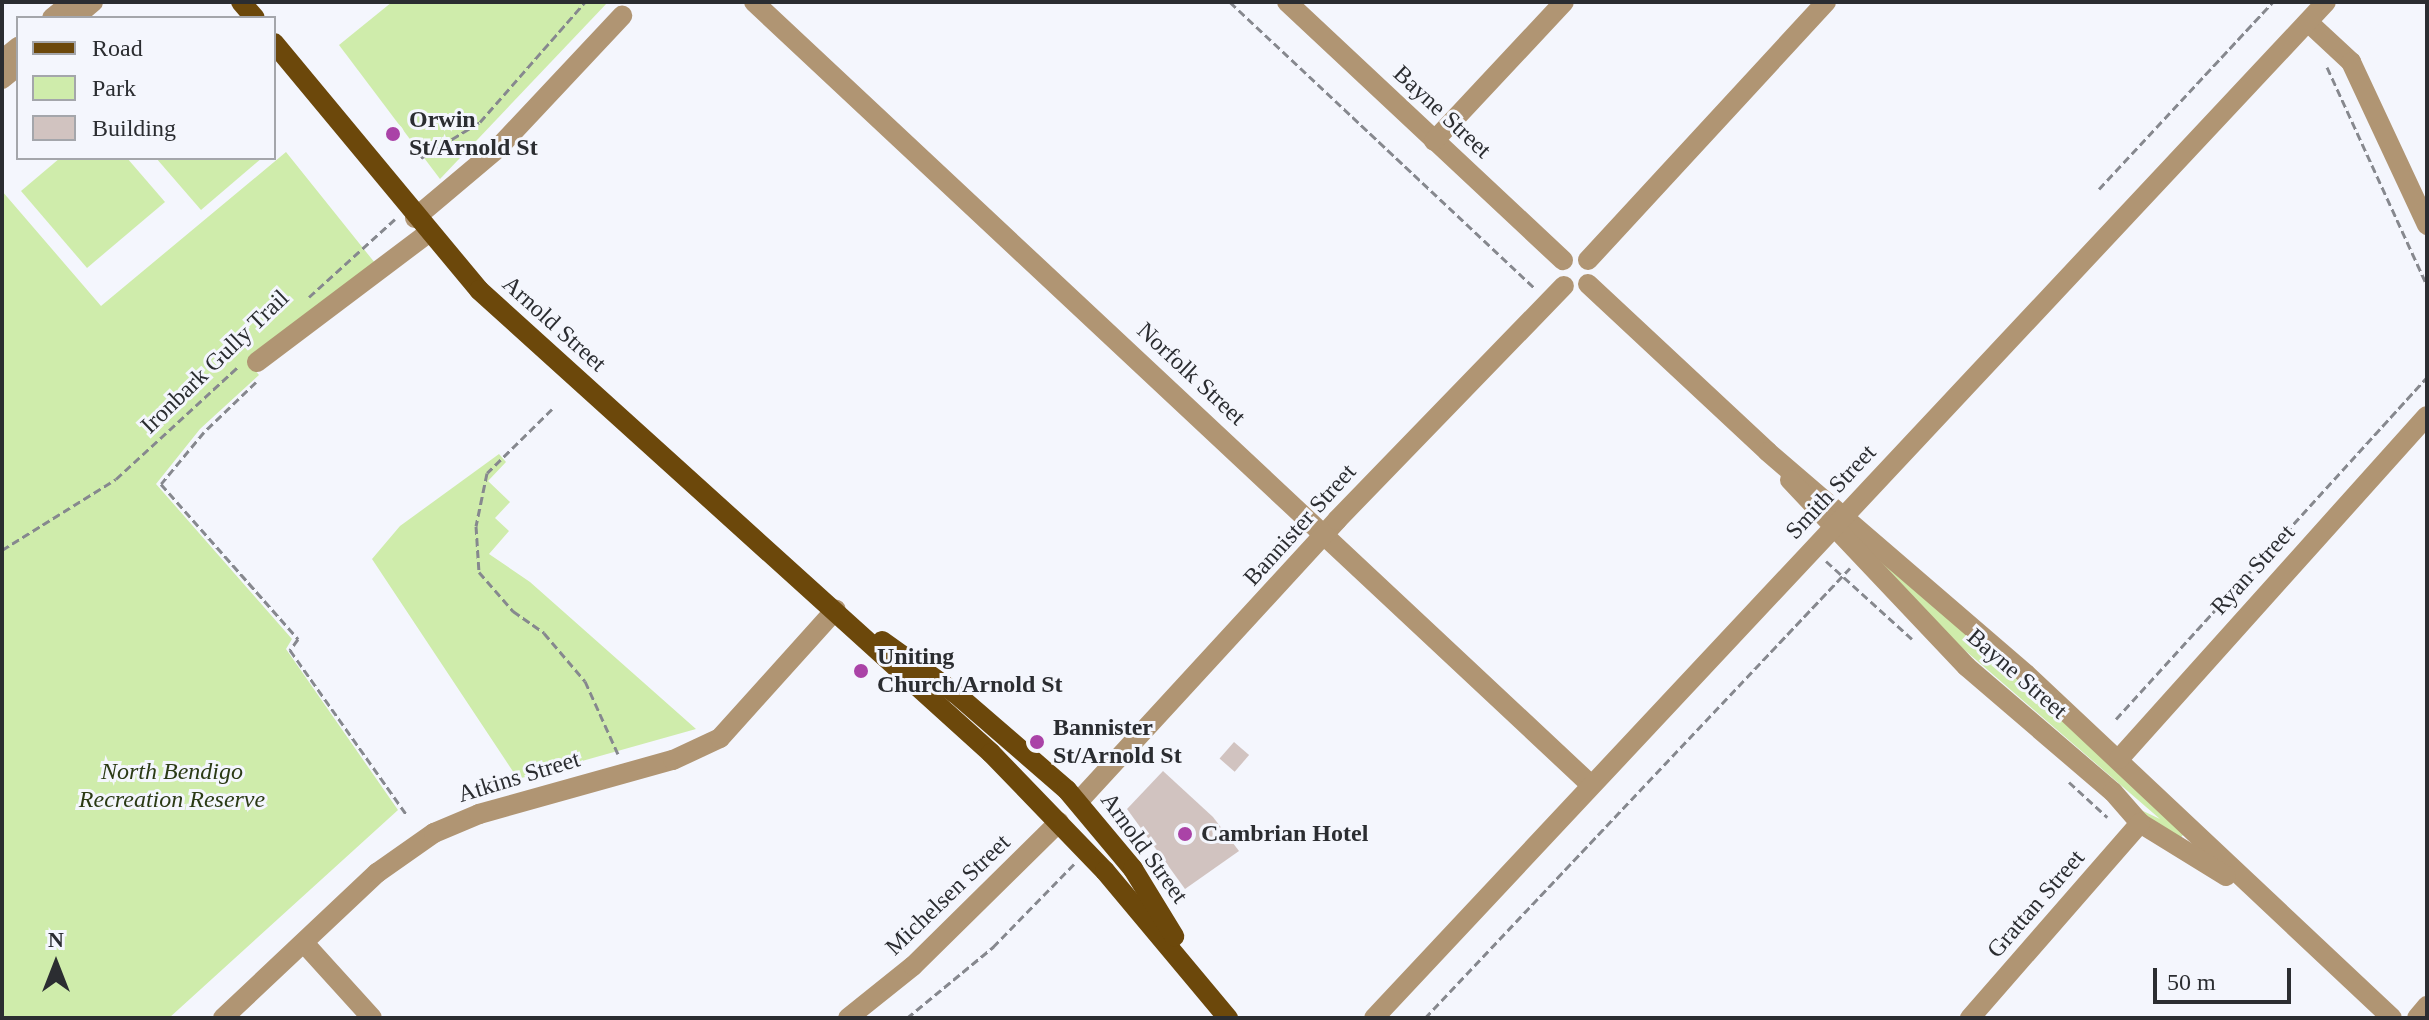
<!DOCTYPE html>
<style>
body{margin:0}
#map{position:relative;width:2429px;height:1020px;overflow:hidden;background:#f4f6fd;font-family:Georgia,serif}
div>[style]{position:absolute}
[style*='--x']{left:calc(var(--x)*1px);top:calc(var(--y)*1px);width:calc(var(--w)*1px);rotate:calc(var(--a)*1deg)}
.green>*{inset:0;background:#cfecab}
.building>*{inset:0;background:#d1c3c0;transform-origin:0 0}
.path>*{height:3px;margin-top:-1.5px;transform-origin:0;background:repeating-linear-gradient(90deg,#86888e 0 8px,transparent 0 12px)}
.minor>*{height:20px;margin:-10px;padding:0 10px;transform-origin:10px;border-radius:10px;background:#b09573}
.major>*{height:20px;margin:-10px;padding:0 10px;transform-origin:10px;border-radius:10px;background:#6c480b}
.dots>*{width:22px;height:22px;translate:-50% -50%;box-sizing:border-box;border:4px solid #f4f6fd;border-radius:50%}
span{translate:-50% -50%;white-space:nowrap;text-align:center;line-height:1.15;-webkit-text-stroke:6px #f4f6fd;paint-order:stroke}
.street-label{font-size:24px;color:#2b2d31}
.poi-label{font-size:24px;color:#2b2d31;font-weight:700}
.left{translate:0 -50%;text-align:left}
.park-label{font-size:24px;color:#2b3a15;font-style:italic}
.frame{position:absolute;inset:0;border:4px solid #2b2d31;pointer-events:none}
.legend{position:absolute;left:16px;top:16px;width:260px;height:144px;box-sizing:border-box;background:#f4f6fd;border:2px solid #a4a6ab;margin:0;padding:10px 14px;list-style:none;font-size:24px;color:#2b2d31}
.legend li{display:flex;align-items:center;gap:16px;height:40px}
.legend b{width:40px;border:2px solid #a4a6ab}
.north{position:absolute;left:16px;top:924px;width:80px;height:80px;-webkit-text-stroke:6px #f4f6fd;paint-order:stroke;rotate:0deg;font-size:22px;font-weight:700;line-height:32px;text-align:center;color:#2b2d31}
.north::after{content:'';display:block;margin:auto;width:28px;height:36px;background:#2b2d31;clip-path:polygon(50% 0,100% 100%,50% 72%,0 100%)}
.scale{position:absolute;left:2153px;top:968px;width:138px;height:36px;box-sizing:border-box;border:4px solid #2b2d31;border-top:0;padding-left:10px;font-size:24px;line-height:28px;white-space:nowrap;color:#2b2d31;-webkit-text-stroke:6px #f4f6fd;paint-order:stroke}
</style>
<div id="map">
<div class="green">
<div style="clip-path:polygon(392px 2px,608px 2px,440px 179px,339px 45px)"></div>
<div style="clip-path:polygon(286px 152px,375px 263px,248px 361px,259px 375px,200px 429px,156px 484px,292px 639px,286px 649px,398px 810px,169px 1018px,2px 1018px,2px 191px,101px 306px)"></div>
<div style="clip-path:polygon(60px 158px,127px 158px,165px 202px,87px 268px,21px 191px)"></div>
<div style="clip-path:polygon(156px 158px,262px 158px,201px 210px)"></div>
<div style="clip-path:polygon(499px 454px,506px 462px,488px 481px,510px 502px,495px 518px,509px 531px,489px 554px,530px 582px,696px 729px,518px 779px,372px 559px,400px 526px)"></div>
<div style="clip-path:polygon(1883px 556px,2186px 831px,2179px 840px,2150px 823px,2141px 810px,2160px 819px,1953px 640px,1876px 564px)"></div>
</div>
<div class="building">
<div style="left:1234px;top:742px;width:20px;height:22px;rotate:41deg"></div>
<div style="clip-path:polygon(1163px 771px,1213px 817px,1239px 851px,1185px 889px,1127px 809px)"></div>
</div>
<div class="path">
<div style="--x:1230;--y:2;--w:420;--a:43.2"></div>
<div style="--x:2327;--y:67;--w:240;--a:65.4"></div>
<div style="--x:421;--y:158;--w:69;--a:-31.4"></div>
<div style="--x:480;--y:122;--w:159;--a:-48.8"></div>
<div style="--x:2099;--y:189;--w:255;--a:-47.1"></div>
<div style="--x:309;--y:297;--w:116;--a:-42.2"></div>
<div style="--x:256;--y:382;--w:72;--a:136.1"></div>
<div style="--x:204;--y:432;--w:67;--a:129.6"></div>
<div style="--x:161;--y:484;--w:207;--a:48.5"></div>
<div style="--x:298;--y:639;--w:14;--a:126"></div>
<div style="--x:290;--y:650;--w:201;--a:54.7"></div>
<div style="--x:552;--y:409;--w:91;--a:135.4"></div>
<div style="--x:487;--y:473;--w:54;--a:101.7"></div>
<div style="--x:476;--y:526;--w:46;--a:86.3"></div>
<div style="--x:479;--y:572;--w:52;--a:48.9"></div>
<div style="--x:513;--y:611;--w:38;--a:35"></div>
<div style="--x:544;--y:633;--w:63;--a:49.5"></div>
<div style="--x:585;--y:681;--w:80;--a:65.7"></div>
<div style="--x:2;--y:550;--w:134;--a:-31.9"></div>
<div style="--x:116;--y:479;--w:166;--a:-42.6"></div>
<div style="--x:1826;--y:561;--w:116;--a:42.2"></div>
<div style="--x:2116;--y:719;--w:462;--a:-47.7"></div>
<div style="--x:2069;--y:782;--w:52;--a:42.6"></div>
<div style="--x:907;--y:1018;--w:112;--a:-39.5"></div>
<div style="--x:993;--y:947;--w:116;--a:-45.7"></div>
<div style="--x:1425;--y:1018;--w:619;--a:-46.64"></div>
</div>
<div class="minor">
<div style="--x:754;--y:2;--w:1146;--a:43.09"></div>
<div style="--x:1287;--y:2;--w:378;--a:43.1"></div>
<div style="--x:52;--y:18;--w:26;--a:-39"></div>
<div style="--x:74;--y:18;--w:25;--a:-40"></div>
<div style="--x:2308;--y:22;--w:59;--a:42.9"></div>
<div style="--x:2351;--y:62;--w:180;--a:65"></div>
<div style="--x:2;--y:60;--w:21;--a:-39"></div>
<div style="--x:2;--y:79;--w:21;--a:-39"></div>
<div style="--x:1434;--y:141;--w:190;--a:-46.9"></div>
<div style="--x:415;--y:218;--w:107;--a:-40.1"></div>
<div style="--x:497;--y:149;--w:183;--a:-46.8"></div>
<div style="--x:1588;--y:260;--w:351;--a:-47.3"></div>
<div style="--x:1588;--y:284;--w:246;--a:43"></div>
<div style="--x:1768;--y:452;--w:340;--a:40.7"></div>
<div style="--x:2026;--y:674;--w:502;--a:43.23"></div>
<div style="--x:257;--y:362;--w:214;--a:-37"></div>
<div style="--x:1790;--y:480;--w:257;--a:46.6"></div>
<div style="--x:1967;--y:667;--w:192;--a:40.6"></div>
<div style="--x:2113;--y:792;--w:41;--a:48.9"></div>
<div style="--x:2140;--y:823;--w:101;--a:31.6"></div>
<div style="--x:2119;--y:759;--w:461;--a:-48.1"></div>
<div style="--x:1078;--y:802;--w:383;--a:-47.4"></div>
<div style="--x:1337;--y:520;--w:326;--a:-45.9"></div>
<div style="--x:304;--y:943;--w:101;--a:47.8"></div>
<div style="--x:223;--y:1018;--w:212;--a:-43.3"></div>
<div style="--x:377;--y:873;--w:70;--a:-35.1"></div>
<div style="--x:434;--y:833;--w:49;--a:-22.9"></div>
<div style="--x:479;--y:814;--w:201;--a:-15.6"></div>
<div style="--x:673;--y:760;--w:52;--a:-25.1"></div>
<div style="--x:720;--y:738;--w:173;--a:-48"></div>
<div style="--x:848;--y:1018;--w:83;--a:-38.7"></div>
<div style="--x:913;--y:966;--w:205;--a:-44.6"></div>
<div style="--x:1374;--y:1018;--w:1392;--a:-46.86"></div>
<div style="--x:1970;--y:1018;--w:259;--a:-48.9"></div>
<div style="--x:2417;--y:1018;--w:16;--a:-50"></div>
</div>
<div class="major">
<div style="--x:241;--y:2;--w:21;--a:49"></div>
<div style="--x:274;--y:43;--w:321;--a:50.3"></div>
<div style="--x:479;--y:290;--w:690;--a:42.12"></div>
<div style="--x:991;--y:753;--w:164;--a:46"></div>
<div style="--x:1105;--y:871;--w:192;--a:50.1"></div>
<div style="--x:882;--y:641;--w:90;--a:35.5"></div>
<div style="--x:955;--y:693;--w:148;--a:40.9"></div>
<div style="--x:1067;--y:790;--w:103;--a:50.1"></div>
<div style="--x:1133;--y:869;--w:79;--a:58.5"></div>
</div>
<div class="dots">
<div style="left:393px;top:134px;background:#aa43a7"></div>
<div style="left:861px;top:671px;background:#aa43a7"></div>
<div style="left:1037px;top:742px;background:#aa43a7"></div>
<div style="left:1185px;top:834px;background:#aa43a7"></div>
</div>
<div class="street-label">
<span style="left:1442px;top:112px;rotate:43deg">Bayne Street</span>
<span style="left:554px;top:324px;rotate:42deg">Arnold Street</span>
<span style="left:215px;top:362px;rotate:-44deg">Ironbark Gully Trail</span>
<span style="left:1191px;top:374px;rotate:43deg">Norfolk Street</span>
<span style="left:1831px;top:492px;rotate:-47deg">Smith Street</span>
<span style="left:1300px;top:525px;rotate:-48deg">Bannister Street</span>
<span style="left:2253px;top:570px;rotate:-48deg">Ryan Street</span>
<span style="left:2017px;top:674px;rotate:41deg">Bayne Street</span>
<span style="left:519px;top:777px;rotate:-17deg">Atkins Street</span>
<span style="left:1144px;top:848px;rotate:54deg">Arnold Street</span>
<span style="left:948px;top:895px;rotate:-44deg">Michelsen Street</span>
<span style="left:2036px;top:904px;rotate:-49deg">Grattan Street</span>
</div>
<div class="poi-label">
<span class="left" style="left:409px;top:134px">Orwin<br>St/Arnold St</span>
<span class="left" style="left:877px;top:671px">Uniting<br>Church/Arnold St</span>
<span class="left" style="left:1053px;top:742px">Bannister<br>St/Arnold St</span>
<span class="left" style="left:1201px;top:834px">Cambrian Hotel</span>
</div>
<div class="park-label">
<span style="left:172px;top:786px">North Bendigo<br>Recreation Reserve</span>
</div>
<div class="frame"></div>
<ul class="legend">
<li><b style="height:10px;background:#6c480b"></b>Road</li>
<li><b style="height:22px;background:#cfecab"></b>Park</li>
<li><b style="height:22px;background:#d1c3c0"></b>Building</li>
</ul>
<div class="north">N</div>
<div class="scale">50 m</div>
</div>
